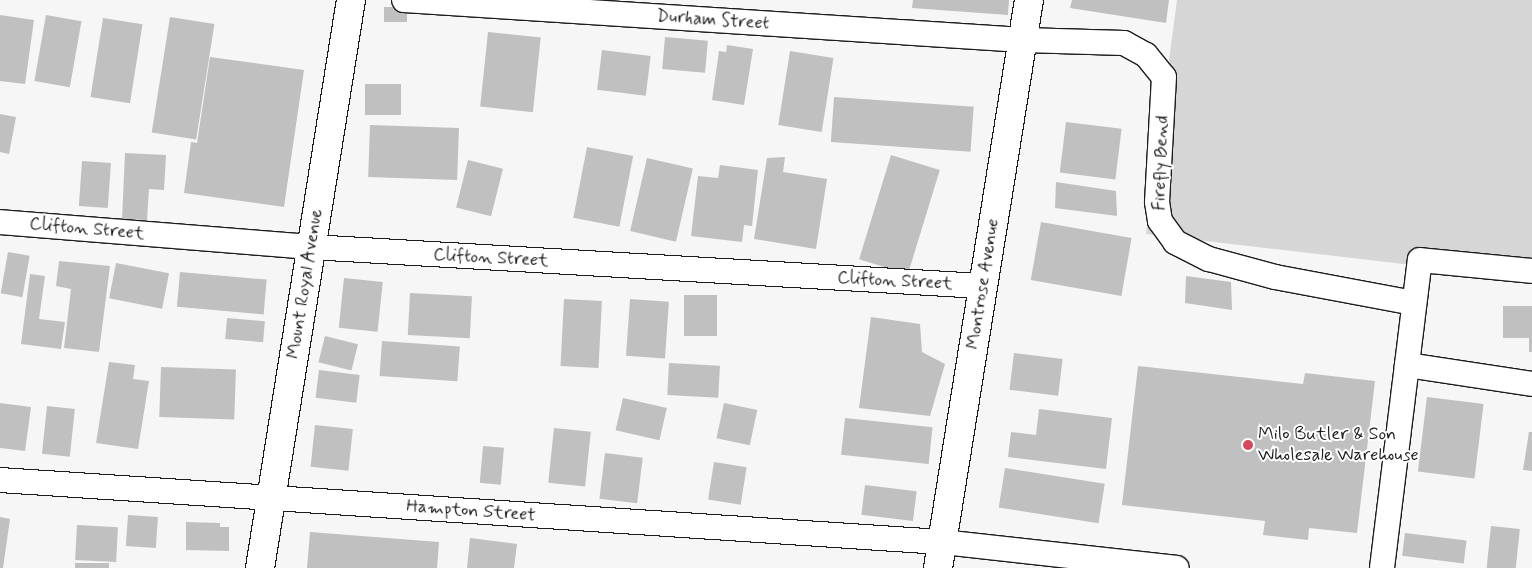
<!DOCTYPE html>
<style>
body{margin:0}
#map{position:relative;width:1532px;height:568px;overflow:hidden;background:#f6f6f6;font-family:Mynerve,sans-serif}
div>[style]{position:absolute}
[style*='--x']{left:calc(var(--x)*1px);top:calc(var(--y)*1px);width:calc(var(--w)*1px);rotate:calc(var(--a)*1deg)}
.green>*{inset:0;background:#d6d6d6}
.building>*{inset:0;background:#c0c0c0;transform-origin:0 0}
.roads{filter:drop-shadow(1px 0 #1c1c1c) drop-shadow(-1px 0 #1c1c1c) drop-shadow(0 1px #1c1c1c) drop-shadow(0 -1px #1c1c1c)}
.minor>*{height:24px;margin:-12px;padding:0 12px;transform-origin:12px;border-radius:12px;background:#fff}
.tertiary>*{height:28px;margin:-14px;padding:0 14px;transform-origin:14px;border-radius:14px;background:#fff}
.dots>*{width:14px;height:14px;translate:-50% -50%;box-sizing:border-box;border:2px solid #fff;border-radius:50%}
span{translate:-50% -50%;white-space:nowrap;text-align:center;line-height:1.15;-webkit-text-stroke:4px #fff;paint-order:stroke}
.street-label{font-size:18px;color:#1c1c1c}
.poi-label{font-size:18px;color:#1c1c1c}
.left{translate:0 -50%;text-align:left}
</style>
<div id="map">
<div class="green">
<div style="clip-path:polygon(1177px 0,1532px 0,1532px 279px,1146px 234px)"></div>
</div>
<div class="building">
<div style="clip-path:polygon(913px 0,1009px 0,1008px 15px,912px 8px)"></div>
<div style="clip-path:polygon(1072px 0,1169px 0,1166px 23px,1070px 8px)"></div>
<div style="left:384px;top:7px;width:23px;height:15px"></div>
<div style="clip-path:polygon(0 15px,34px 20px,25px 84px,0 81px)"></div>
<div style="left:46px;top:15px;width:36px;height:67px;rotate:10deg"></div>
<div style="left:170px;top:17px;width:45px;height:117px;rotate:9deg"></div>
<div style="left:103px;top:18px;width:40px;height:80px;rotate:9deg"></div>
<div style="left:488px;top:32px;width:53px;height:75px;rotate:6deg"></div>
<div style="left:665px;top:37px;width:43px;height:32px;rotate:5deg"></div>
<div style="clip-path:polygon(727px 45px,753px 49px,744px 105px,712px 100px,719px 51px,726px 52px)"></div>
<div style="left:602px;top:50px;width:49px;height:40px;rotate:7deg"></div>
<div style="left:790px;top:51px;width:44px;height:75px;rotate:9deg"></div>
<div style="clip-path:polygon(210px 57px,304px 70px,284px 207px,184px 193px,191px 142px,197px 143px)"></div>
<div style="left:365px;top:84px;width:36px;height:31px"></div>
<div style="left:834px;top:97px;width:140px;height:45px;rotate:4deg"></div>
<div style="clip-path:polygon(0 114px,16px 117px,9px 154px,0 152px)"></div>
<div style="left:1066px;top:122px;width:56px;height:51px;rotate:7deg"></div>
<div style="left:370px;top:125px;width:89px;height:52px;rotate:2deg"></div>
<div style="left:587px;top:147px;width:47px;height:72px;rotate:11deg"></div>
<div style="clip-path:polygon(125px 153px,166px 155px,164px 190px,149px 189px,147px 220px,122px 219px)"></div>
<div style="left:891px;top:155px;width:51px;height:109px;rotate:17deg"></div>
<div style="clip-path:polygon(785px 157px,783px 172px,827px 179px,816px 249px,754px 239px,767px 158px)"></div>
<div style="left:647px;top:158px;width:47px;height:75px;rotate:13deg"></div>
<div style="left:468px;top:160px;width:36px;height:49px;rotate:14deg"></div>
<div style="left:82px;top:161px;width:29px;height:45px;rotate:4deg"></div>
<div style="clip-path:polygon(720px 165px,758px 170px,752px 226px,744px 225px,742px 242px,691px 236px,698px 176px,718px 178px)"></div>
<div style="clip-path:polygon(1056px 182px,1116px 191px,1117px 216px,1055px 208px)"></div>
<div style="left:1041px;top:222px;width:92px;height:59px;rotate:10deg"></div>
<div style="left:8px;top:252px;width:22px;height:42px;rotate:10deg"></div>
<div style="clip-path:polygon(59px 261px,110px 266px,99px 352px,64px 348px,71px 289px,56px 286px)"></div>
<div style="left:116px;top:263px;width:54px;height:36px;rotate:11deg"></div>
<div style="left:180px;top:272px;width:87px;height:35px;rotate:5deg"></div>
<div style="clip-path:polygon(30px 274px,45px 276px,39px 319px,65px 322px,61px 349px,21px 344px)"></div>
<div style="clip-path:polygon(1186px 276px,1231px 282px,1232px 310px,1185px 303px)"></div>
<div style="left:344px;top:278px;width:39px;height:50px;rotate:6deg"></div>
<div style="left:410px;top:293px;width:62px;height:42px;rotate:3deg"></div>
<div style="left:684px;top:295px;width:33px;height:41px"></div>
<div style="left:564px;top:299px;width:38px;height:67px;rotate:3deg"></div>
<div style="left:630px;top:299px;width:39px;height:57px;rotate:4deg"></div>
<div style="clip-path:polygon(1503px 306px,1532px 306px,1532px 352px,1529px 352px,1529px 338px,1503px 338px)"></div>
<div style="clip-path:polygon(871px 317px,920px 324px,922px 352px,945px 364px,930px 416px,859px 408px)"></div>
<div style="left:227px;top:318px;width:38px;height:21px;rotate:5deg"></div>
<div style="left:325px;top:336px;width:34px;height:27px;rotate:14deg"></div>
<div style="left:382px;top:341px;width:78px;height:35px;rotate:4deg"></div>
<div style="left:1014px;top:353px;width:49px;height:37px;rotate:7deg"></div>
<div style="clip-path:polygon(109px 362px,135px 365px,133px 379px,149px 381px,138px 449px,96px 443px)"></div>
<div style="left:669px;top:363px;width:51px;height:32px;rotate:3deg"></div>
<div style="clip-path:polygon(1138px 366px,1303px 384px,1305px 373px,1375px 381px,1357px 533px,1309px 528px,1308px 540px,1263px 535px,1265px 521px,1122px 505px)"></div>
<div style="left:161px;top:367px;width:75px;height:50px;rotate:2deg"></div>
<div style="left:319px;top:370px;width:41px;height:28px;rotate:7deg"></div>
<div style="left:1427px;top:397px;width:57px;height:75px;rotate:7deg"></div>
<div style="left:623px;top:398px;width:45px;height:33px;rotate:13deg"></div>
<div style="clip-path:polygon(0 403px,31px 407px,25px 451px,0 448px)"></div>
<div style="left:724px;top:403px;width:34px;height:36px;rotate:12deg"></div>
<div style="left:47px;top:406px;width:28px;height:48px;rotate:6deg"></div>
<div style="clip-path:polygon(1039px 409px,1112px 418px,1106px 469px,1008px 457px,1011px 432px,1036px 435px)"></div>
<div style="left:845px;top:418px;width:88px;height:37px;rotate:6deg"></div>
<div style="left:315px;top:425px;width:38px;height:42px;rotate:6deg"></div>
<div style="left:554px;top:428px;width:37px;height:55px;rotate:6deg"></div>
<div style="clip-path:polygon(1529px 432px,1532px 432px,1532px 471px,1523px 470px)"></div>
<div style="left:483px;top:446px;width:21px;height:37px;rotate:5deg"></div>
<div style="left:605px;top:453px;width:38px;height:46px;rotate:7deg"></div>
<div style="left:714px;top:462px;width:33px;height:38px;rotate:9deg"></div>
<div style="left:1005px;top:468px;width:101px;height:40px;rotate:9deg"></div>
<div style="left:865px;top:485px;width:52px;height:30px;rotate:7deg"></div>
<div style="left:128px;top:515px;width:30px;height:31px;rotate:4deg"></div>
<div style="clip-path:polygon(0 517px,10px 519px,3px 568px,0 568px)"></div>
<div style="clip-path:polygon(186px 522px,220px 523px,220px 527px,229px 527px,229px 551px,186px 550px)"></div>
<div style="left:77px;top:525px;width:41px;height:35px;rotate:3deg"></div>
<div style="left:1491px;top:526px;width:29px;height:42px;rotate:6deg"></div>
<div style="clip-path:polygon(310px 532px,439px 542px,437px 568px,307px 568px)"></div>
<div style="left:1405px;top:533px;width:62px;height:23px;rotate:7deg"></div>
<div style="clip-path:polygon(470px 538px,517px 544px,514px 568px,467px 568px)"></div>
<div style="left:75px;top:563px;width:34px;height:5px"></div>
</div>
<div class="roads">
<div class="minor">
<div style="--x:404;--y:0;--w:620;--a:3.7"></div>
<div style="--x:1023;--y:40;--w:101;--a:1.7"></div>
<div style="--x:1124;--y:43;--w:25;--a:29"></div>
<div style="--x:1146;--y:55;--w:28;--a:51"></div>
<div style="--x:1164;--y:77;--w:125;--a:93.2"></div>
<div style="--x:1157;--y:202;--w:19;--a:81"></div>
<div style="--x:1160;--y:221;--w:26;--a:54"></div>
<div style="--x:1175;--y:242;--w:38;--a:27"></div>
<div style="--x:1209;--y:259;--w:68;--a:15.3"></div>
<div style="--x:1275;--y:277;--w:141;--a:10.6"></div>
<div style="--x:0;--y:222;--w:312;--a:4.6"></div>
<div style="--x:311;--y:247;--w:672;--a:3.33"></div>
<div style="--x:1407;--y:365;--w:126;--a:8.6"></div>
<div style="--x:0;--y:480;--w:944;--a:3.77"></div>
<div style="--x:942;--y:542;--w:236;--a:6.3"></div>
<div style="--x:1382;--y:568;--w:310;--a:-83"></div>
<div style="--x:1420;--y:260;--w:113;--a:5.6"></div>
</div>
<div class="tertiary">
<div style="--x:260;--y:568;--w:575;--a:-80.9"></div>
<div style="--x:938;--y:568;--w:575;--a:-80.9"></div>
</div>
</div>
<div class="dots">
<div style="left:1248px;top:445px;background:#d1495b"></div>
</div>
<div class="street-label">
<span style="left:713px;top:20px;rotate:4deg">Durham Street</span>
<span style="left:1161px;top:163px;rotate:-88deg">Firefly Bend</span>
<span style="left:87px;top:229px;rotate:5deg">Clifton Street</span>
<span style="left:491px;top:258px;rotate:3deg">Clifton Street</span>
<span style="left:895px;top:281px;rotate:3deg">Clifton Street</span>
<span style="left:305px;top:284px;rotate:-81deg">Mount Royal Avenue</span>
<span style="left:983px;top:284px;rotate:-81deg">Montrose Avenue</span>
<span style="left:471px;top:511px;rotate:4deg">Hampton Street</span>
</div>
<div class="poi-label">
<span class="left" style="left:1258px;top:445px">Milo Butler &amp; Son<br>Wholesale Warehouse</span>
</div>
</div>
